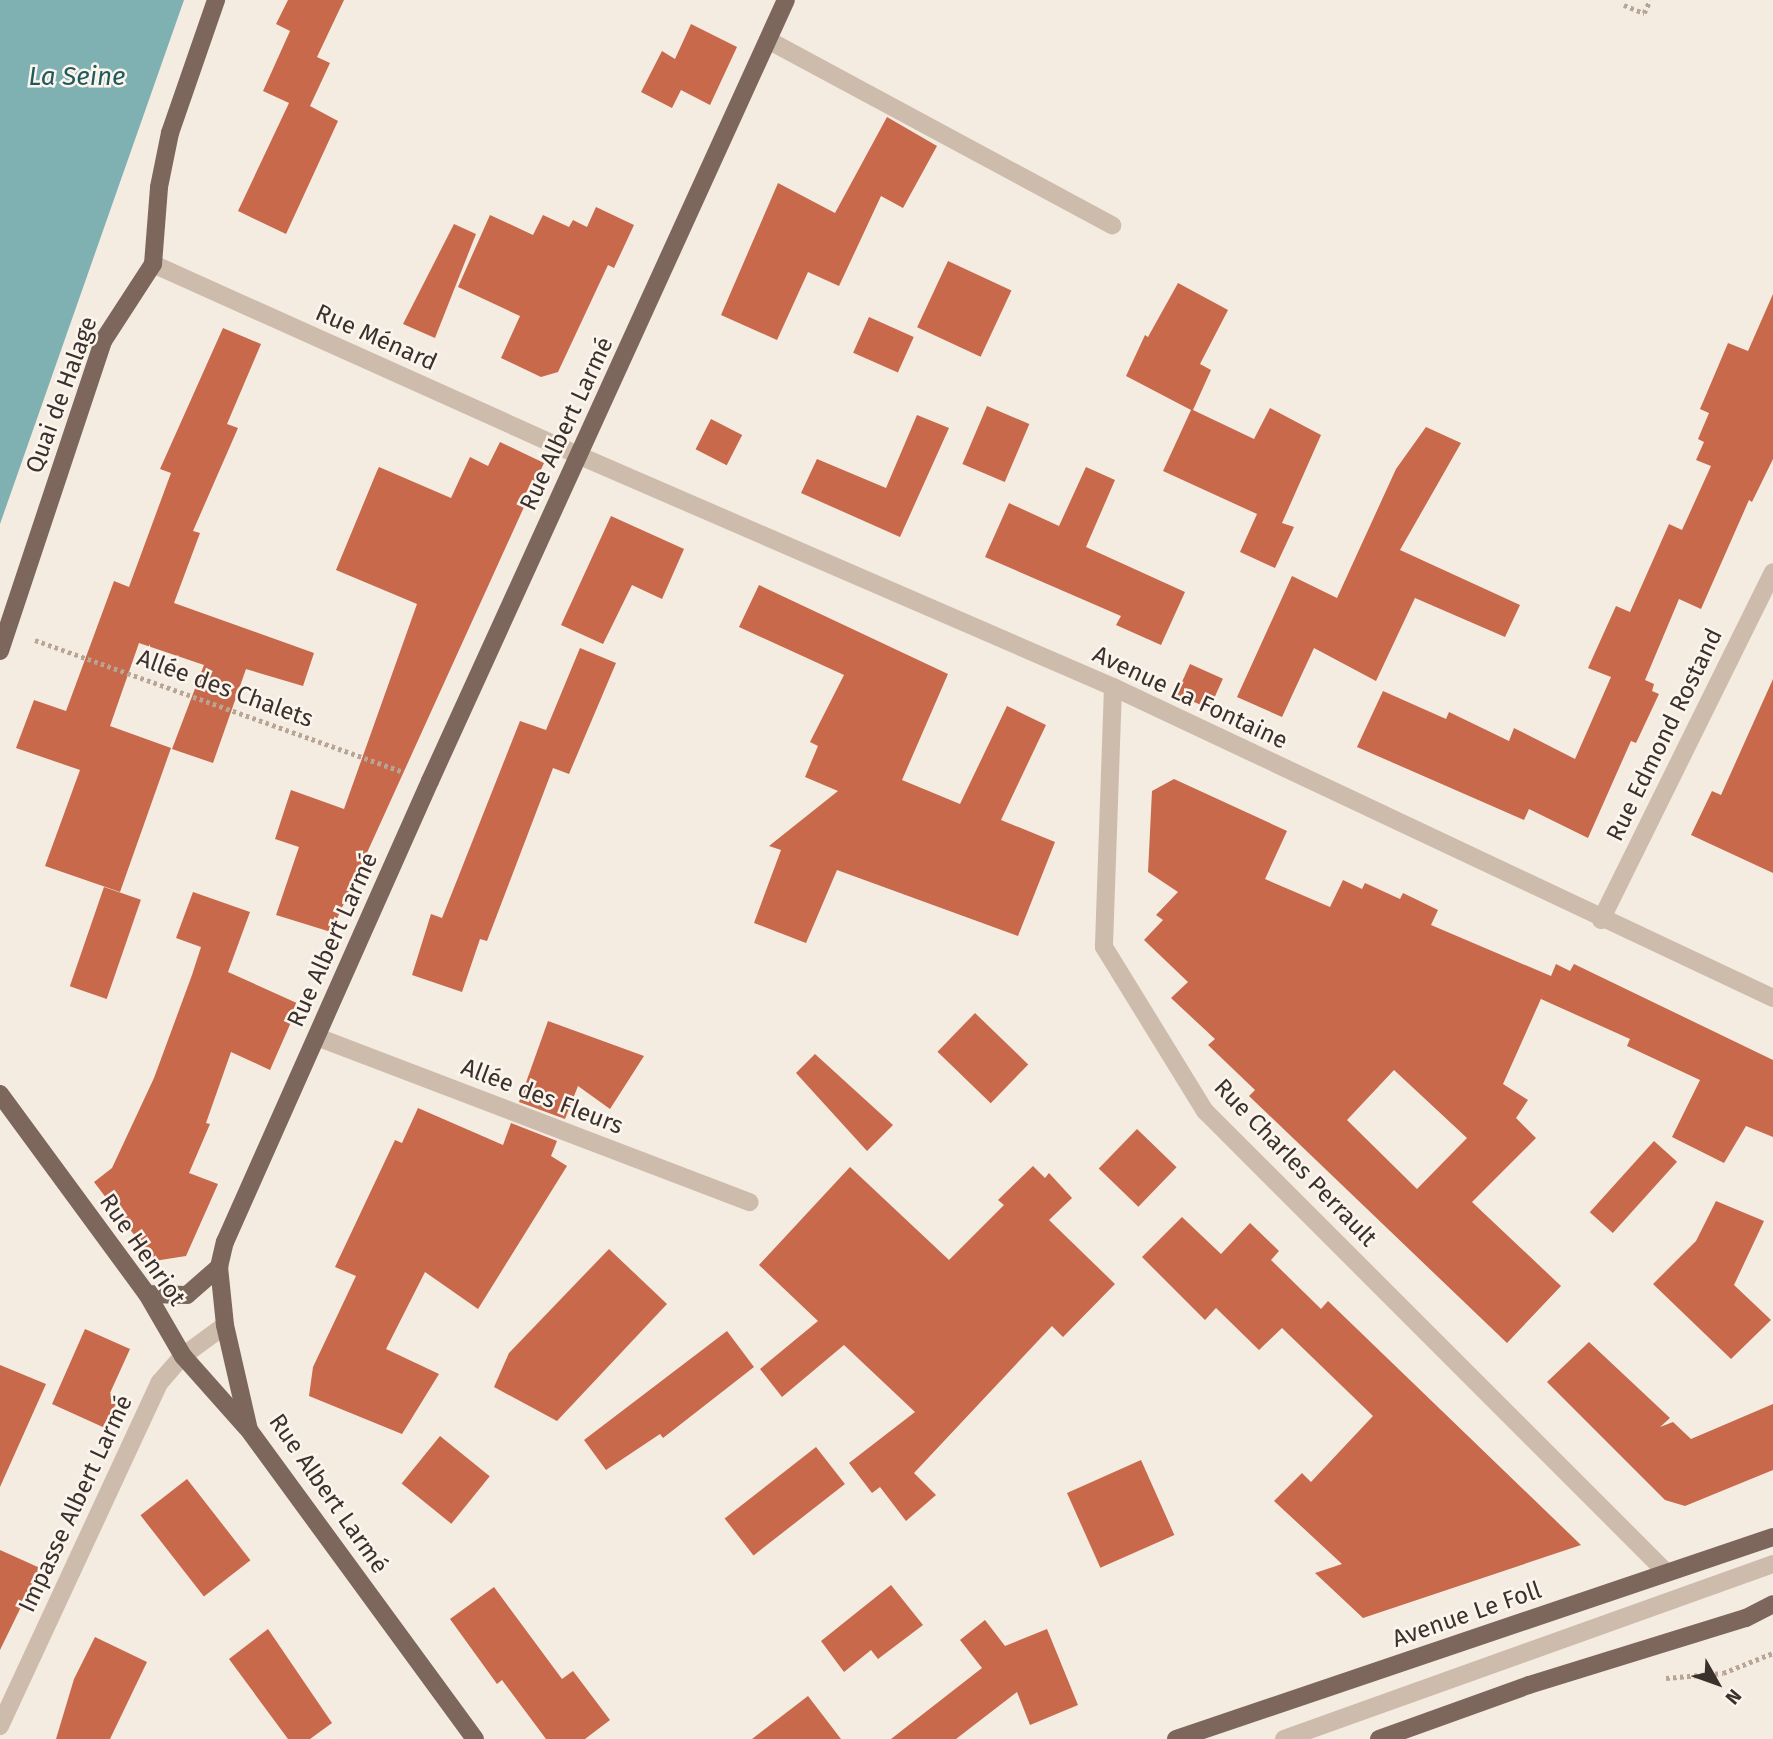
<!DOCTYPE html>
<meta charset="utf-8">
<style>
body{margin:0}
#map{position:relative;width:1773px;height:1739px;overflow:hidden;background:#f4ebe1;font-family:"Fira Sans",sans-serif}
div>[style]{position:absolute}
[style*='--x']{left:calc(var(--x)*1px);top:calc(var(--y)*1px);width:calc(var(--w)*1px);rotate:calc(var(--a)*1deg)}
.water>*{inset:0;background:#7fb0b2}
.building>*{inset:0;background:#c8694b;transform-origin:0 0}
.path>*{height:4.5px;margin-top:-2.25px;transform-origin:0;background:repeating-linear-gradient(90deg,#b9a596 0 3.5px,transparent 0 7px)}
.minor>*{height:18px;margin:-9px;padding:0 9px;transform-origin:9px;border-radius:9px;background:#cdbbac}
.major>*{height:18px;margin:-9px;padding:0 9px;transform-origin:9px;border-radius:9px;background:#7d675c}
span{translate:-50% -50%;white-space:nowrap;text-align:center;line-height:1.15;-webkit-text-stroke:5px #fbf5ee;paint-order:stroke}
.street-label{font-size:24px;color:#3b302b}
.water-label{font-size:26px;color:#1f5a5e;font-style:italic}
.north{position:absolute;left:1682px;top:1648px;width:70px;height:70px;-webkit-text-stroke:5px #fbf5ee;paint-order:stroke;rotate:130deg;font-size:19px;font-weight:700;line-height:28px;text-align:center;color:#3b302b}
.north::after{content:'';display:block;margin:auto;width:24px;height:32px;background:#3b302b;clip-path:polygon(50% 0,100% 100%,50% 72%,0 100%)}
</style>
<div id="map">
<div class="water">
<div style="clip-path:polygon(0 0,184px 0,0 524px)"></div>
</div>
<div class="building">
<div style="clip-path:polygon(288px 0,344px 0,317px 57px,330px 63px,310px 106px,338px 121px,286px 234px,238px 211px,289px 103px,263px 91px,290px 31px,276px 24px)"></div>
<div style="clip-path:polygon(691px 24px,737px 47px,710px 105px,681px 90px,672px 108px,641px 92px,662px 51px,675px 59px)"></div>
<div style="clip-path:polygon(887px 117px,937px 146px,903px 208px,881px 196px,839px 286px,808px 272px,777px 340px,721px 315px,778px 183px,835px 213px)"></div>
<div style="clip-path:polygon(596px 207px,634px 225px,614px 268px,608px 265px,558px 372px,541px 377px,501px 358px,520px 316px,458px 287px,490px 215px,533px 235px,543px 215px,569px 227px,573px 220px,587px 227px)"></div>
<div style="clip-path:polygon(454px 224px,476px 234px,435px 338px,403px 324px)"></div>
<div style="left:948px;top:261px;width:70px;height:73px;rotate:25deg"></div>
<div style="clip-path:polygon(1178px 283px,1228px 310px,1200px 364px,1211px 370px,1193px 410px,1254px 439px,1270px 408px,1321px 435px,1282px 523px,1294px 527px,1275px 568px,1240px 552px,1257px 514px,1163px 471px,1191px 410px,1126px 376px,1145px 335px,1148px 337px)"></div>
<div style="clip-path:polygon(1773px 294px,1773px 459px,1752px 502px,1749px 500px,1701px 609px,1679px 599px,1645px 680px,1654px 684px,1652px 691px,1659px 694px,1636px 743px,1631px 741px,1588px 838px,1529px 809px,1524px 820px,1357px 747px,1383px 691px,1446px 719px,1449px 712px,1509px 741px,1514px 728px,1575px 759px,1611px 677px,1588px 668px,1616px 606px,1630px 612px,1669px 524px,1682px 530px,1711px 466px,1696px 460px,1704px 442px,1698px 439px,1709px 413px,1700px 409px,1728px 343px,1748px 351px)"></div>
<div style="left:869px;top:317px;width:49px;height:39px;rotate:24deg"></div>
<div style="clip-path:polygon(223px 328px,261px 344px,227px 424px,238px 428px,193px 531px,200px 533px,174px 603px,314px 653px,303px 686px,246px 669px,213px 763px,172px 749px,204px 665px,139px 643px,110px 726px,171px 748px,120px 892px,45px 866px,80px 770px,16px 748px,34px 700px,66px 711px,114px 581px,129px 587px,171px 473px,160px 469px)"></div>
<div style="left:987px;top:406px;width:46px;height:63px;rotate:23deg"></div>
<div style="clip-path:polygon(917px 415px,949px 428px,900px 537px,801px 493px,817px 459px,886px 488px)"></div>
<div style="left:711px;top:419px;width:35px;height:34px;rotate:27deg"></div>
<div style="clip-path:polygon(1426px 427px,1461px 443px,1400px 550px,1520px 605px,1505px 637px,1415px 598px,1376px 681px,1314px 648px,1282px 717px,1237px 697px,1292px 576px,1337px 598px,1396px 469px)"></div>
<div style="clip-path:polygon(500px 442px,544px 463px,331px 932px,276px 915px,299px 847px,275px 839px,291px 790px,344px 809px,417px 604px,336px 570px,377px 471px,379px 467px,451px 498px,470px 457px,488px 466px)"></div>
<div style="clip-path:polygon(1086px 467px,1115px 480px,1086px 547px,1185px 592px,1161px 645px,1116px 625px,1121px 616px,985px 557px,1009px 503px,1059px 526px)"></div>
<div style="clip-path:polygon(611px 516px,684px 549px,662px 599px,632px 585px,603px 644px,561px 625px)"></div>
<div style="clip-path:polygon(759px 585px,948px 674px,902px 780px,960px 804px,1007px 706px,1046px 725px,1001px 820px,1055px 842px,1018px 936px,837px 870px,806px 943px,754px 923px,781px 850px,769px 846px,838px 791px,805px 777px,818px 746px,810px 742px,844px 675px,739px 627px)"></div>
<div style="clip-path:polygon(580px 648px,616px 663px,569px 774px,553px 768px,487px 941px,480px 939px,462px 992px,412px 975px,431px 914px,442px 918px,520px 721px,546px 730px)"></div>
<div style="left:1190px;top:664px;width:36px;height:33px;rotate:24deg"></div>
<div style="clip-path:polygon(1773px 679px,1773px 873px,1691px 835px,1712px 791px,1721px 795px)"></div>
<div style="clip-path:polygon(evenodd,1174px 779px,1287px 831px,1265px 879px,1330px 907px,1343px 880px,1362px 889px,1365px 883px,1400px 899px,1403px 893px,1438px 910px,1431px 925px,1551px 976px,1556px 964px,1570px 971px,1574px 964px,1773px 1060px,1773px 1137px,1746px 1126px,1724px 1163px,1672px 1137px,1700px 1080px,1627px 1046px,1630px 1039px,1541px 999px,1544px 992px,1503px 1084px,1528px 1100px,1516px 1118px,1536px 1138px,1472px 1202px,1561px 1286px,1507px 1343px,1249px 1096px,1255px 1090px,1208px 1045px,1215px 1039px,1171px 998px,1188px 982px,1144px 940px,1163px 920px,1156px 915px,1178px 892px,1148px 872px,1152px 791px,1174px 779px,1394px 1070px,1467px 1138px,1417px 1189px,1347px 1120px,1394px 1070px)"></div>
<div style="left:104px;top:887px;width:39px;height:105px;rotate:19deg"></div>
<div style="clip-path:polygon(193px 892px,250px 912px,228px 972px,299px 1004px,270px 1070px,231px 1052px,206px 1123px,210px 1124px,189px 1173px,218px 1184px,186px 1256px,154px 1261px,94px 1182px,112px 1168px,154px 1078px,192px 975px,201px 947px,176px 938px)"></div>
<div style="left:975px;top:1013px;width:74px;height:54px;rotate:44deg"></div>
<div style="clip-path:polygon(548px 1021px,644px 1056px,610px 1109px,578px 1086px,565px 1119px,519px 1102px)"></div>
<div style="clip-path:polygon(815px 1054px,893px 1125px,867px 1151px,796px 1073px)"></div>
<div style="clip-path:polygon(418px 1108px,503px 1145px,511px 1123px,557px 1141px,551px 1156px,567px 1166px,478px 1309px,425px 1272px,386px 1349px,439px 1374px,402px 1434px,309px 1396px,313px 1367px,356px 1276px,335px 1267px,395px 1140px,402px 1143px)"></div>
<div style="left:1137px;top:1129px;width:55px;height:55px;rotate:44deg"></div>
<div style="left:1654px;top:1141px;width:31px;height:96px;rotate:42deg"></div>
<div style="clip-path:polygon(1033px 1166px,1045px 1178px,1049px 1173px,1072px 1198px,1049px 1220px,1115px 1284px,1063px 1337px,1052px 1326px,914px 1473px,936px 1495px,906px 1521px,880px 1487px,872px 1493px,849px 1463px,915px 1412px,844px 1345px,782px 1397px,760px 1369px,818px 1321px,759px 1265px,850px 1167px,949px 1260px,1004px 1205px,998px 1200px)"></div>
<div style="clip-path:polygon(1716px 1201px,1764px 1221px,1734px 1285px,1771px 1320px,1731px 1359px,1653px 1284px,1696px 1241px)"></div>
<div style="clip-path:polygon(1182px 1217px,1221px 1254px,1250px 1223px,1279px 1251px,1271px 1260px,1321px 1309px,1328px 1301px,1581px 1545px,1363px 1618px,1315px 1573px,1342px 1564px,1274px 1501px,1302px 1473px,1311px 1482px,1373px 1416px,1282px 1328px,1259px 1350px,1216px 1308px,1205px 1320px,1142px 1257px)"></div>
<div style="clip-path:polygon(609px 1249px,667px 1304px,557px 1421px,494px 1387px,509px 1353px)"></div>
<div style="clip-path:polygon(85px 1329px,130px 1349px,110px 1393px,119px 1397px,105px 1428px,52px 1404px)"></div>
<div style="clip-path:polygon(727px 1331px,754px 1367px,663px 1438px,660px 1434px,606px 1470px,584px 1440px)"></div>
<div style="clip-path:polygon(1589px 1342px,1670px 1418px,1660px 1427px,1673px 1422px,1691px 1439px,1773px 1404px,1773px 1470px,1685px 1506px,1665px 1500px,1547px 1382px)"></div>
<div style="clip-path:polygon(0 1365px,46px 1384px,0 1487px)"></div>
<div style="left:440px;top:1436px;width:64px;height:61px;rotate:39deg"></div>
<div style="left:816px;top:1447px;width:47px;height:116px;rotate:52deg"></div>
<div style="left:1141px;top:1460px;width:82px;height:81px;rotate:66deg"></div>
<div style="left:187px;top:1479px;width:103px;height:59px;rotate:52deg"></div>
<div style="clip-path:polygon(0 1550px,40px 1568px,0 1650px)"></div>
<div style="clip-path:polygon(891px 1585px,923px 1625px,878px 1659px,871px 1650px,844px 1672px,821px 1641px)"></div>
<div style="clip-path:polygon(494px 1587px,562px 1679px,573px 1671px,610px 1720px,585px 1739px,546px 1739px,502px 1680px,497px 1684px,450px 1619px)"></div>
<div style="clip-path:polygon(985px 1620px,1005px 1646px,1047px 1629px,1078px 1705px,1030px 1725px,1017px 1692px,956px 1739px,891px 1739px,982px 1668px,960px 1640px)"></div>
<div style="clip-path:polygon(268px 1629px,332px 1723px,310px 1739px,288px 1739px,229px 1659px)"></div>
<div style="clip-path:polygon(95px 1637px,147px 1662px,110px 1739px,56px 1739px,74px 1679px)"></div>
<div style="clip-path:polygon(808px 1696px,841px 1739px,752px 1739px)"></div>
</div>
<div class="path">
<div style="--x:1624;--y:5;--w:22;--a:22"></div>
<div style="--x:1644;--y:13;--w:14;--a:-65"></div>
<div style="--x:35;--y:640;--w:391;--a:19.7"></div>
<div style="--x:1666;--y:1678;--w:57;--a:-5"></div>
<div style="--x:1723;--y:1673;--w:54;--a:-21.8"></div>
</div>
<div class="minor">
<div style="--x:768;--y:40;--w:391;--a:28.3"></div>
<div style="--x:153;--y:264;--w:468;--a:24.2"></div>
<div style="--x:580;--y:456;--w:581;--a:23.43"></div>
<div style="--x:1113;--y:687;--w:730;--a:25.23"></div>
<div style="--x:1113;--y:687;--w:260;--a:92"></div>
<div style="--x:1104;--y:947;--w:193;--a:58.4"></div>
<div style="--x:1205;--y:1111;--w:652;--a:45"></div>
<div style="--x:1601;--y:920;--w:388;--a:-63.7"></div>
<div style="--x:317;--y:1037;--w:463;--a:20.9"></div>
<div style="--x:0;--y:1726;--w:379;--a:-65.1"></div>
<div style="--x:160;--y:1382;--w:35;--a:-49"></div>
<div style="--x:183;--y:1356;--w:52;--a:-36.4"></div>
<div style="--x:1284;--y:1739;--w:519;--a:-19.69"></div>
</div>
<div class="major">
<div style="--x:0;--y:651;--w:327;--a:-71.6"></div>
<div style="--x:103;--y:341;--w:92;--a:-57"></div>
<div style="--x:153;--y:264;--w:77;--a:-85.5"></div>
<div style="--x:159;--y:187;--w:55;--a:-78.5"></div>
<div style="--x:170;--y:133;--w:141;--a:-70.9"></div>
<div style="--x:0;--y:1094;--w:248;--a:53.7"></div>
<div style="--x:147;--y:1294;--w:72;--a:59.9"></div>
<div style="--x:183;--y:1356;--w:96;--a:48.4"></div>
<div style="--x:147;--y:1294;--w:40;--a:1.4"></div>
<div style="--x:187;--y:1295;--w:43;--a:-41.2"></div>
<div style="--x:475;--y:1739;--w:383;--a:-126.2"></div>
<div style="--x:249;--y:1430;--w:108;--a:-102.9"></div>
<div style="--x:225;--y:1325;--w:58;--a:-95.9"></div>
<div style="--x:219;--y:1267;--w:26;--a:-77"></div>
<div style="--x:225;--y:1242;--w:505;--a:-66.03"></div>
<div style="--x:430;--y:781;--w:858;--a:-65.5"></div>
<div style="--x:1176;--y:1739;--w:630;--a:-18.69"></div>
<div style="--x:1379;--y:1739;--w:159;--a:-19.8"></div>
<div style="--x:1529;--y:1685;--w:227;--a:-17.2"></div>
<div style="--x:1746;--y:1618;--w:30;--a:-27"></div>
</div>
<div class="street-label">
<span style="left:376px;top:338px;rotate:24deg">Rue Ménard</span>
<span style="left:62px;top:395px;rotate:-70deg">Quai de Halage</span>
<span style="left:567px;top:424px;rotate:-65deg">Rue Albert Larmé</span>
<span style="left:225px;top:689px;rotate:20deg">Allée des Chalets</span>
<span style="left:1190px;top:698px;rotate:25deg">Avenue La Fontaine</span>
<span style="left:1665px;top:735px;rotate:-64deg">Rue Edmond Rostand</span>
<span style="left:333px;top:940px;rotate:-66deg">Rue Albert Larmé</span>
<span style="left:542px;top:1097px;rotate:21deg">Allée des Fleurs</span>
<span style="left:1295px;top:1163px;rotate:46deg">Rue Charles Perrault</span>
<span style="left:142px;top:1250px;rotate:55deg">Rue Henriot</span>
<span style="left:328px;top:1494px;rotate:55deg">Rue Albert Larmé</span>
<span style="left:76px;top:1504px;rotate:-65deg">Impasse Albert Larmé</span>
<span style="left:1467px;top:1615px;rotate:-19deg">Avenue Le Foll</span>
</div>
<div class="water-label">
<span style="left:77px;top:77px">La Seine</span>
</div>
<div class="north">N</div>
</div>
